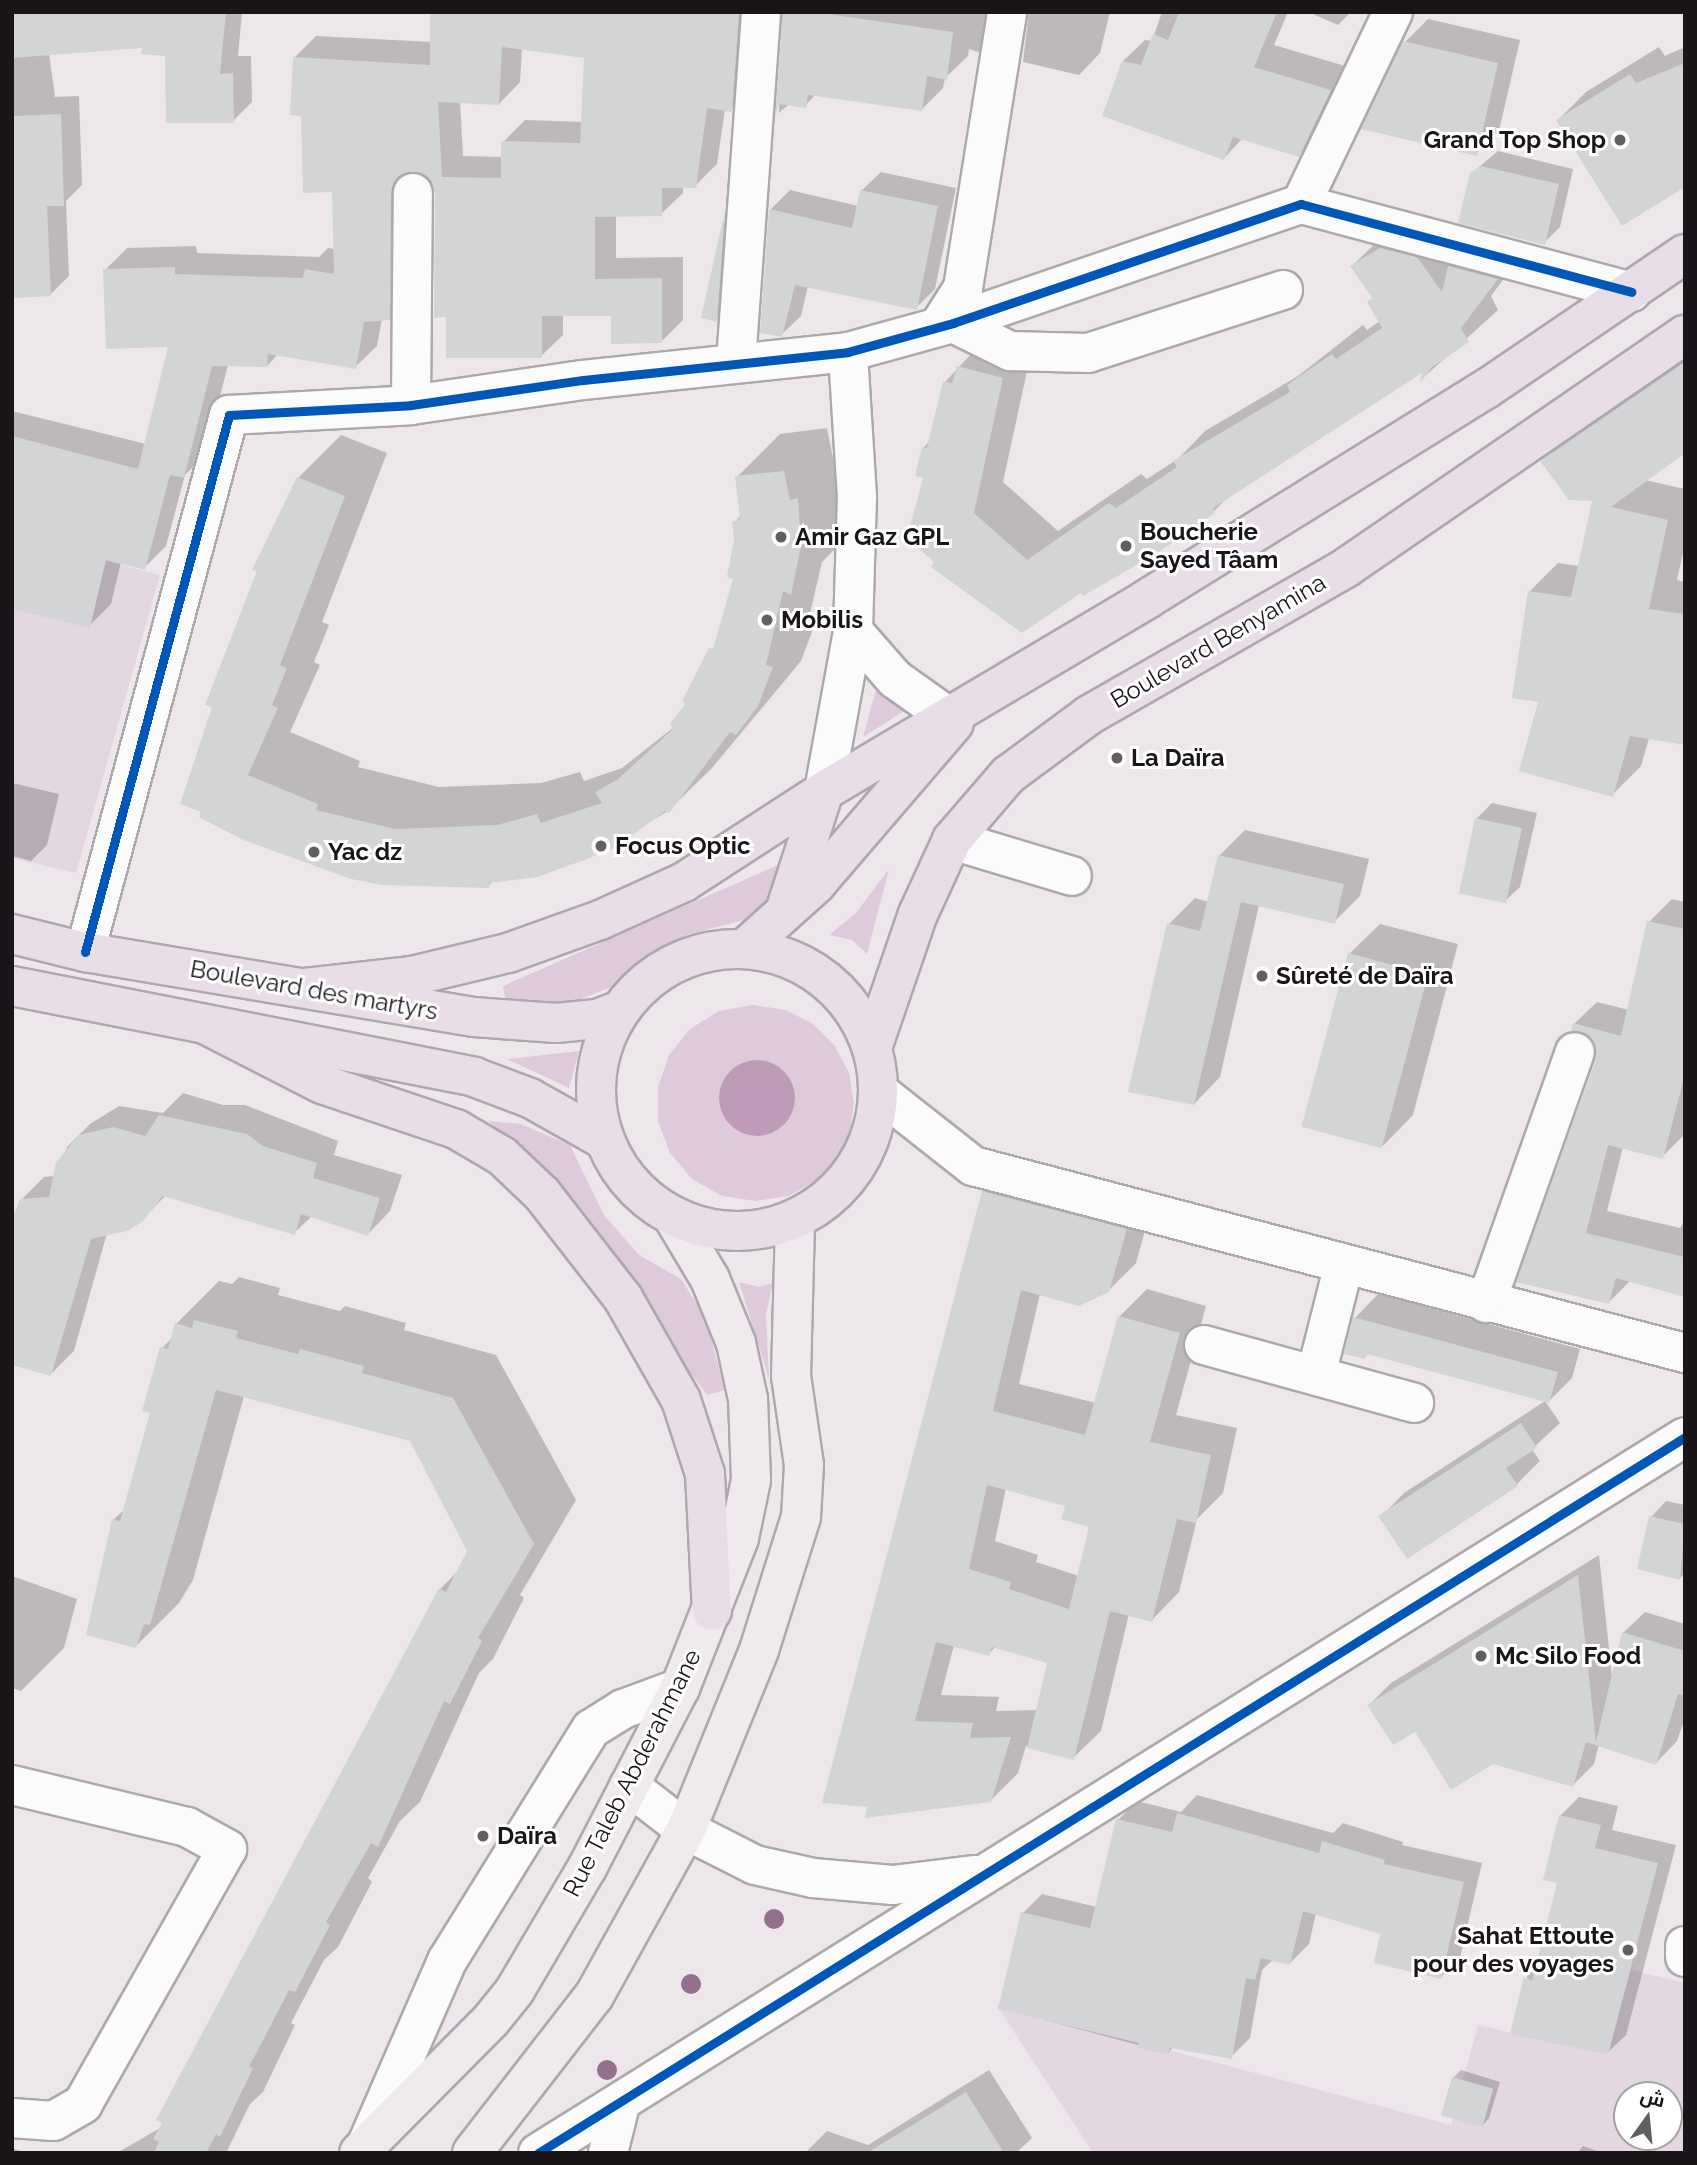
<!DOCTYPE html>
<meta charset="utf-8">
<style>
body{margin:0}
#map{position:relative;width:1697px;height:2165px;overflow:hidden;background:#ede7ec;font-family:Raleway,Cairo,sans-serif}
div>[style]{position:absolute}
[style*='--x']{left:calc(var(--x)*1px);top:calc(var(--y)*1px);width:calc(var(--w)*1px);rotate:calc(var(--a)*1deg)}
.built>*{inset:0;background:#e3d7e1}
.green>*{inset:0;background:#dfcadb}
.water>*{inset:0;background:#be9cb8}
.round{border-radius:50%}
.shadow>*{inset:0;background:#0003}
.building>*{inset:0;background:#d3d4d5;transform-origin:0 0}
.roads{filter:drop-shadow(2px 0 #ada8ac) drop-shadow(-2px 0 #ada8ac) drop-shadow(0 2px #ada8ac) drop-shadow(0 -2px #ada8ac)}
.minor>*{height:38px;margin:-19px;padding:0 19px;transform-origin:19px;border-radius:19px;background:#fcfbfc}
.major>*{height:38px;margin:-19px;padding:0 19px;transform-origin:19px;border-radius:19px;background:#f0eaef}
.highway>*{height:38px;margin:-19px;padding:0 19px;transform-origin:19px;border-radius:19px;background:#e9dee7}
.highway>.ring{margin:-19px;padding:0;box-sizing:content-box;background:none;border:38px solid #e9dee7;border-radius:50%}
.cycleway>*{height:9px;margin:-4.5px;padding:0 4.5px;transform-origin:4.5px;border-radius:4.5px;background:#0057b8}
.trees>*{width:20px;height:20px;margin:-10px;border-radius:50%;background:#93708e}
.dots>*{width:19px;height:19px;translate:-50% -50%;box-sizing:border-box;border:4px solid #fff;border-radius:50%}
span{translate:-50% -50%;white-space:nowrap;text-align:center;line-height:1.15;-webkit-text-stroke:6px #fff;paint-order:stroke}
.poi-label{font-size:24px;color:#191518;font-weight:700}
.right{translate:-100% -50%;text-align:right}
.left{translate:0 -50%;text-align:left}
.street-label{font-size:24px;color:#191518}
.frame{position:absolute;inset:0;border:14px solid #191518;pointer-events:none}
.north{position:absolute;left:1613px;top:2081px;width:70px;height:70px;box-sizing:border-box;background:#fff;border:2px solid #a3a1a3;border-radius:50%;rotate:15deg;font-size:19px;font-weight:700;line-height:28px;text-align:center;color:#191518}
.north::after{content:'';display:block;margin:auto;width:24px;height:32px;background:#635e62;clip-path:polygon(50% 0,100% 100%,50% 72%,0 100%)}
</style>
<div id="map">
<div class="built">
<div style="clip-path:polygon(12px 537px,160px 575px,76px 873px,12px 858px)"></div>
<div style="clip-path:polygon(evenodd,1631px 1970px,1685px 1983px,1684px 2153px,1093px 2153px,996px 2004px,1451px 2125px,1478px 2025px,1608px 2055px,1631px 1970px,1627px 2095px,1669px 2095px,1669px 2137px,1627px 2137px,1627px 2095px)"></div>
</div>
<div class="green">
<div style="clip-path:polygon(878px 682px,888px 698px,909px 708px,863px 737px)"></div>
<div style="clip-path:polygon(794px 858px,775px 912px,690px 934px,621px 983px,574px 1002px,518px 1011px,506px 1003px,503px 986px)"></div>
<div style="clip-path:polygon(889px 869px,867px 954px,852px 940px,829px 935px,855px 914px)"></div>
<div style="clip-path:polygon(evenodd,753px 1005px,786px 1010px,813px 1024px,835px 1046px,849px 1073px,854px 1103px,850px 1132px,836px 1159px,815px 1181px,789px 1196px,755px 1201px,722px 1196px,692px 1179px,670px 1153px,658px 1121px,658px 1087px,669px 1055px,690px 1029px,719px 1011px,753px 1005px,745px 1063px,793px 1111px,778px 1130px,725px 1078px,745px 1063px)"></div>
<div style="clip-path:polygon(579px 1051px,569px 1088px,507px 1059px)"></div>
<div style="clip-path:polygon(488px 1121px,521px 1124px,570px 1145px,604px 1215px,639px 1255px,681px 1279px,705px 1317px,725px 1390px,707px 1395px,524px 1152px)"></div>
<div style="clip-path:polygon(739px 1282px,759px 1287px,773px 1283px,766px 1314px,769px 1379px)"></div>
</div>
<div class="water">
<div class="round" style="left:719px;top:1060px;width:76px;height:76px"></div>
</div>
<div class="shadow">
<div style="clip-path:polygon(12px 12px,242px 12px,238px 56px,251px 56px,252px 102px,233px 121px,166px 55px,143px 46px,49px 53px,55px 97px,79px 96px,82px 185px,66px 201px,69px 276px,51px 294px,12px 296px)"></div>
<div style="clip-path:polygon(evenodd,727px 12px,758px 12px,753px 88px,731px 110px,725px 109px,717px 164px,695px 186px,683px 186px,683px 193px,661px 214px,616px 215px,616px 258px,683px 257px,683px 320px,661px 342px,612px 314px,563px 314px,563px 335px,541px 356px,448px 315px,437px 192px,426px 173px,412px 172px,411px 297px,389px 319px,382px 319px,377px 346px,355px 367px,278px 354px,267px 366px,228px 365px,205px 455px,185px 475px,166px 546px,144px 568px,121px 562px,111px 604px,89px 626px,12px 607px,12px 411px,146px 444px,170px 345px,105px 270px,127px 248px,196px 246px,197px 253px,319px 257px,328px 248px,335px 249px,334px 191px,303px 114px,294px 58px,316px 36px,432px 42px,727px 12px,522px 48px,585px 56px,583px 122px,525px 120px,503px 142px,503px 157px,463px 156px,460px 101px,499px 104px,520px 82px,522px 48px)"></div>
<div style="clip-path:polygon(782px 12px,1002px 12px,999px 30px,978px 52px,969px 49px,968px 56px,945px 78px,943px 88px,922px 109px,816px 94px,805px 106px,789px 104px,779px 113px)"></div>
<div style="clip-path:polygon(1029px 12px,1110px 12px,1100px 53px,1079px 75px,1023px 62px)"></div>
<div style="clip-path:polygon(1162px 12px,1288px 12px,1274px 45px,1352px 68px,1320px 133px,1299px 155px,1243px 138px,1224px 158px,1123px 61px,1145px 40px,1152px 41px)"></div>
<div style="clip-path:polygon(1308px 12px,1351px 12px,1338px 25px)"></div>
<div style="clip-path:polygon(1428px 19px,1520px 40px,1499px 131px,1476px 154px,1405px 42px)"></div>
<div style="clip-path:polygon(1659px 47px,1665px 56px,1685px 47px,1685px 185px,1558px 120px,1586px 92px)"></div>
<div style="clip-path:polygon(1498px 151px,1573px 169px,1560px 227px,1544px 243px,1472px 173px)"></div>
<div style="clip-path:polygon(881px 172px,956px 188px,935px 289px,916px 308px,808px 286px,801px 316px,781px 335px,771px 209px,790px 190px,858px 206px,861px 191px)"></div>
<div style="clip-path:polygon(739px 198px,732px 304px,716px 320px,703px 316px,727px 211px)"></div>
<div style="clip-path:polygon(1383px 236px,1526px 249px,1491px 296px,1498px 310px,1423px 378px,1425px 370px,1230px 495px,1214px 511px,1082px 591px,936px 561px,923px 448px,930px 441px,945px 382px,988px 336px,1032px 348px,1003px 482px,1058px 531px,1141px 474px,1147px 479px,1179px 458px,1205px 431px,1298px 376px,1363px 325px,1367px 330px,1380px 321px,1374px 297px,1352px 266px)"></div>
<div style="clip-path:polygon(1685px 354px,1685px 453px,1645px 480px,1685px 489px,1685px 544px,1677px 580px,1685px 582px,1685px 743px,1649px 738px,1641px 766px,1612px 795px,1541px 701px,1529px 592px,1558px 563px,1579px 566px,1594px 500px,1543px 461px,1572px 432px)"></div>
<div style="clip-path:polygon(827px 428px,833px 458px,840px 456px,844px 502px,834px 550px,822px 562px,808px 622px,815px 624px,801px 661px,712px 768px,668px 811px,584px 860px,538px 875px,494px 880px,488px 886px,202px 816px,298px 478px,341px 435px,387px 453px,322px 622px,329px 625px,314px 662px,320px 665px,290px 732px,360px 761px,358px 767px,439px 787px,541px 783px,580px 772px,584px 781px,622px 768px,674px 727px,717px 642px,735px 577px,734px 523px,741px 515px,737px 477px,780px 434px)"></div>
<div style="clip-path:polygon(12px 783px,59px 794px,47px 845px,31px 861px,12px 856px)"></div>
<div style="clip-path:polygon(1492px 803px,1537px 813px,1520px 887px,1504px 902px,1477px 818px)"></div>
<div style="clip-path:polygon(1245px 830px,1369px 859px,1360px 896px,1334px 922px,1259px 905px,1220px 1077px,1194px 1104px,1169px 924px,1195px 898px,1209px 902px,1219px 856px)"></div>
<div style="clip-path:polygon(1672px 899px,1685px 902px,1685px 1134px,1662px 1157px,1623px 1147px,1607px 1211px,1680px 1228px,1685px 1220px,1685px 1295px,1631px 1280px,1609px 1302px,1519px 1281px,1597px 1059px,1594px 1037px,1574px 1024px,1597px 1002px,1629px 1010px,1649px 922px)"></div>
<div style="clip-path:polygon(1380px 924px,1458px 944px,1413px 1115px,1383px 1146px,1349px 954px)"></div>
<div style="clip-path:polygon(183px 1093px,223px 1105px,245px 1105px,338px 1141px,334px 1155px,402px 1175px,390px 1211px,368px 1234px,312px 1216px,294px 1233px,166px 1195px,141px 1221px,107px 1233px,74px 1351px,51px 1374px,21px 1200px,44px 1177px,55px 1176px,67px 1147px,90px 1124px,119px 1106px,163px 1113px)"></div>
<div style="clip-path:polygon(evenodd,1011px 1164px,1153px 1202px,1136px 1263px,1108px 1291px,1040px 1294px,1019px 1384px,1096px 1403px,1120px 1316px,1147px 1289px,1206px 1306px,1176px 1415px,1237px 1428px,1223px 1493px,1197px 1519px,1179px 1592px,1152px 1620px,1129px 1614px,1101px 1731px,1073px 1758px,1026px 1746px,1018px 1773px,990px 1801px,867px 1816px,983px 1192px,1011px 1164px,1006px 1488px,1067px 1505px,1091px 1526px,1079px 1576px,1036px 1562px,1038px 1555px,995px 1541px,1006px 1488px,1011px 1164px,954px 1645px,989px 1654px,996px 1646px,1050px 1662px,1038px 1710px,996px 1711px,999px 1697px,941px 1695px,954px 1645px)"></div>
<div style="clip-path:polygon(239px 1277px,280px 1288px,278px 1295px,340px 1311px,345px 1306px,406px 1323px,404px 1330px,496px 1355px,576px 1500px,520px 1595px,524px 1598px,493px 1659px,479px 1673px,420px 1802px,400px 1821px,368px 1878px,372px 1882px,338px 1947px,324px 1960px,291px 2023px,295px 2025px,263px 2092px,250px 2104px,226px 2153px,117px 2153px,167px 2124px,440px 1589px,460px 1569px,469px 1551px,411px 1440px,244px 1396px,193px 1580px,179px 1603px,136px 1646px,88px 1633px,114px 1519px,125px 1509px,152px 1412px,162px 1348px,173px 1337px,176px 1324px,219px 1281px,232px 1284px)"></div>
<div style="clip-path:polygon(1378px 1294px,1580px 1349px,1572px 1378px,1549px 1401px,1369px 1353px,1365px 1357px,1355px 1318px)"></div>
<div style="clip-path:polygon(1545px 1401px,1560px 1423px,1532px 1449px,1540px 1461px,1517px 1484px,1381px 1517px,1404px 1493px)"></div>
<div style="clip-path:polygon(1666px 1501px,1685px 1505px,1685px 1573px,1680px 1578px,1651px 1517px)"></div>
<div style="clip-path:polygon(1599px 1555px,1612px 1677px,1623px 1633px,1645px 1612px,1685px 1624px,1685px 1718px,1677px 1741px,1656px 1763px,1599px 1744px,1594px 1764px,1572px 1786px,1415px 1729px,1369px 1705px,1391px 1683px)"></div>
<div style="clip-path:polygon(12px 1576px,77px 1599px,64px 1648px,21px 1691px,12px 1688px)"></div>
<div style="clip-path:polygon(1197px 1795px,1333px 1833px,1343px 1823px,1403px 1842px,1402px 1845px,1482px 1863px,1460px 1958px,1441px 1977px,1382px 1933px,1316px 1913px,1309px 1944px,1290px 1963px,1274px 1959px,1262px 1970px,1250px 2038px,1231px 2057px,1174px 2046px,1168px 2053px,1000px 2008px,1023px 1913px,1042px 1894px,1097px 1907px,1118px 1820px,1137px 1801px,1181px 1812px)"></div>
<div style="clip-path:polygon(1579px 1797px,1618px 1806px,1612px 1830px,1676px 1845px,1626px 2035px,1607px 2053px,1526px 1977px,1537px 1966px,1559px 1882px,1560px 1816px)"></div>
<div style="clip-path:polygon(989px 2070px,1032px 2138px,1016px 2153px,805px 2153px,827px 2131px,868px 2145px)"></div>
<div style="clip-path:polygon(1461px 2070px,1500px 2082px,1489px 2118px,1482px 2126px,1453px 2078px)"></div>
<div style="clip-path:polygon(1583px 2146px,1603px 2153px,1577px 2153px)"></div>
<div style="clip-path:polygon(12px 2148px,28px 2153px,12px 2153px)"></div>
</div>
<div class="building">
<div style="clip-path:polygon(12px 12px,226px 12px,220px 74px,233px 73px,234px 123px,166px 123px,165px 56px,141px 54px,142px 48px,12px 58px)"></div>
<div style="clip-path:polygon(evenodd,430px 12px,739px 12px,732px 112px,707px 108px,696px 188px,662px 188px,662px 216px,595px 217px,595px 279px,662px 278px,662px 343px,611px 344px,611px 316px,542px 316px,542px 358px,446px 358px,446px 317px,434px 318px,435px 193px,425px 175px,403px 174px,391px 193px,390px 320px,364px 322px,356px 369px,268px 354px,267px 367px,212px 366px,184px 478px,170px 475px,145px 570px,106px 560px,90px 628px,12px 609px,12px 436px,138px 469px,168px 347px,106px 349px,103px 269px,175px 267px,175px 274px,303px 278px,305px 269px,334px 274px,332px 192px,303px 193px,301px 116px,290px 115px,293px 57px,430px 65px,430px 12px,502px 47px,584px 58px,580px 143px,501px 141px,501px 178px,442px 177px,438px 102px,499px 105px,502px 47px)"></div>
<div style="clip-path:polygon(783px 12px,814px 12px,953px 32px,947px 80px,927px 76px,922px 111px,808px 95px,806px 108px,779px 104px,775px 118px)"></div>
<div style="clip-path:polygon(1179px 12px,1277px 12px,1254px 67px,1331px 90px,1299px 157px,1233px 137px,1224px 160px,1102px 116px,1122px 61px,1141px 65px,1153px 34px,1168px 40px)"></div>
<div style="clip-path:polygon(1403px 41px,1498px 63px,1477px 156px,1361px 129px)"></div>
<div style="clip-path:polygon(1685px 63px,1685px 187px,1622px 226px,1556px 120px,1630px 74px,1636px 83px)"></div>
<div style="clip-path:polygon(61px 114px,64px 206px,47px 206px,51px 296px,12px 298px,12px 116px)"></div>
<div style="clip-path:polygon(1481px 166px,1559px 184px,1545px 245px,1458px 223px,1470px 173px)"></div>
<div style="clip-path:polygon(860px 190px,938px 206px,917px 310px,795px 285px,782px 337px,760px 333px,769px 209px,852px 228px)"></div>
<div style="clip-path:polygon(725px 210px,717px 322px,701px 318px)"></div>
<div style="clip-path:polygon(1380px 248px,1417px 257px,1442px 292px,1448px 266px,1498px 279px,1461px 328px,1469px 342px,1432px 367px,1420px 383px,1422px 373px,1213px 508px,1215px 513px,1156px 554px,1083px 596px,1081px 593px,1022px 633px,931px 567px,934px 562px,907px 538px,923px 478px,915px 476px,922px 447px,927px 448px,943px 381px,952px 383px,957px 366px,1003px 378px,974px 513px,1027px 560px,1109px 503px,1116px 508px,1177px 467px,1173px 461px,1290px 392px,1287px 385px,1332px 354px,1336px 359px,1382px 328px,1367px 302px,1372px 298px,1350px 266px)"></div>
<div style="clip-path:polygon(1685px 362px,1685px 453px,1611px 507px,1668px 520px,1649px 609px,1685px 614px,1685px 745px,1630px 736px,1613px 797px,1519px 771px,1538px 702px,1512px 698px,1528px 591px,1571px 597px,1592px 501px,1569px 500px,1540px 461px)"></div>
<div style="clip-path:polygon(784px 471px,790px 500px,798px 498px,801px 546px,791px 595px,783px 591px,766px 665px,773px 667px,758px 706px,736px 735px,730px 732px,669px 813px,665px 811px,615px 848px,538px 877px,489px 883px,489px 888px,382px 885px,351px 879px,241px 839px,199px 817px,201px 812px,180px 804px,212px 707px,205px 705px,257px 571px,252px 570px,297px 477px,345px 496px,280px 665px,287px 668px,272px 705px,278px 708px,248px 775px,318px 804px,316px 810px,395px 829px,497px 825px,537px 814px,541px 823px,602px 803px,595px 792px,617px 780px,673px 729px,670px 724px,685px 704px,682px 701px,709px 648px,713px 649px,733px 579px,727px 577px,734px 540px,732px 522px,740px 519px,735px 476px)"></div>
<div style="left:1475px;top:818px;width:48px;height:77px;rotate:12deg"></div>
<div style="clip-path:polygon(1218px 855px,1344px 884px,1335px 924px,1241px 902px,1194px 1105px,1128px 1092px,1167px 923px,1200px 931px)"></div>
<div style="clip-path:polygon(1647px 921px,1685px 929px,1685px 1074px,1663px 1159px,1608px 1145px,1586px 1233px,1685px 1257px,1685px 1297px,1616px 1278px,1609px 1304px,1516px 1282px,1596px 1059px,1592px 1038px,1571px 1031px,1573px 1023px,1621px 1036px)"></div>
<div style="left:1348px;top:953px;width:83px;height:180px;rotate:15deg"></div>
<div style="clip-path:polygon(159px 1115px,247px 1134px,263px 1146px,317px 1163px,313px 1178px,380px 1198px,368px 1236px,301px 1214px,295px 1235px,163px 1196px,142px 1222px,127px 1231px,91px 1239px,51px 1376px,12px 1365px,12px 1220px,20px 1199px,49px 1197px,56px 1162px,79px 1135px,113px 1127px,145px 1136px)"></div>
<div style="clip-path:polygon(evenodd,982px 1191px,1127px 1229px,1109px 1292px,1079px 1306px,1021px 1290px,993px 1411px,1085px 1435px,1118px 1316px,1180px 1333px,1150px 1442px,1211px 1455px,1196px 1523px,1177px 1519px,1152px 1622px,1110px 1611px,1074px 1760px,1027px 1748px,1047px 1663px,992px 1647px,989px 1656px,936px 1642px,915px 1721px,973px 1723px,970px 1738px,1011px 1737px,991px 1802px,865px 1818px,867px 1807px,822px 1803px,982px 1191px,987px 1485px,1065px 1506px,1061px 1519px,1089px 1527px,1069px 1609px,1009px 1589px,1011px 1582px,969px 1569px,987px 1485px)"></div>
<div style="clip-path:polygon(1353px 1317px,1558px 1372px,1549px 1403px,1367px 1354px,1365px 1359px,1344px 1354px)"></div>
<div style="clip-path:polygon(194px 1320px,238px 1331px,236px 1338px,298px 1354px,300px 1349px,364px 1366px,362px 1373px,453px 1398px,534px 1544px,478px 1638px,482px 1641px,450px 1704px,444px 1701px,378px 1847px,371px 1843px,326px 1922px,330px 1925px,295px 1992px,289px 1990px,249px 2067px,253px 2068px,220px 2137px,216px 2134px,206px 2153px,154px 2153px,159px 2142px,153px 2139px,162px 2123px,156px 2120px,439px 1588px,446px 1592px,467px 1551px,410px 1441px,216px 1390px,150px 1625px,144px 1624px,136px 1648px,86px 1635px,112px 1519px,120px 1521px,150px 1413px,142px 1411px,160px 1347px,168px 1349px,175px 1323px,192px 1328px)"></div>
<div style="clip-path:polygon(1521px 1423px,1537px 1448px,1506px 1468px,1518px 1486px,1407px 1559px,1378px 1516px)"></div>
<div style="clip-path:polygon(1649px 1516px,1685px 1524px,1680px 1580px,1637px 1569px)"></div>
<div style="clip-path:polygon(1578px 1575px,1596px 1742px,1622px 1632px,1685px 1651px,1685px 1696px,1678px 1694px,1656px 1765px,1586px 1742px,1573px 1787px,1493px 1764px,1451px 1790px,1415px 1732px,1393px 1745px,1367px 1705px)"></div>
<div style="clip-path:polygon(1177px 1813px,1319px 1853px,1322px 1841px,1385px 1860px,1384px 1864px,1464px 1882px,1441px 1979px,1374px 1963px,1380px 1934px,1303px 1911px,1290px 1965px,1261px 1958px,1255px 1980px,1246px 1978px,1232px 2059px,1170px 2048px,1168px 2054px,1138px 2048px,1139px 2043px,998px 2009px,1021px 1912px,1090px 1928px,1116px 1819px,1172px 1832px)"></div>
<div style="clip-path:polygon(1559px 1815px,1601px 1825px,1595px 1848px,1658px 1863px,1608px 2055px,1510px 2034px,1524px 1976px,1532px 1981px,1557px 1883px,1543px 1880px)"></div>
<div style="left:1452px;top:2077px;width:43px;height:40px;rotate:16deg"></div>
<div style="clip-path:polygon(966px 2092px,1004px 2153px,867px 2153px)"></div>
</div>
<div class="roads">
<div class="minor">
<div style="--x:1301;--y:204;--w:213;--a:-64.4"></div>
<div style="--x:953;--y:323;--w:64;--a:26.2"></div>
<div style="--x:1010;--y:351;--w:78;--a:1.5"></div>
<div style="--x:1088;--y:353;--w:205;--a:-17.9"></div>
<div style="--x:939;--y:326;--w:45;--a:-57.7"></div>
<div style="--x:963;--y:288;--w:279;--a:-80.9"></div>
<div style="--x:736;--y:362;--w:351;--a:-85.9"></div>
<div style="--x:411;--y:405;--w:212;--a:-89.5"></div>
<div style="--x:853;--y:631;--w:64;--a:48.8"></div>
<div style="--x:895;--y:679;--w:64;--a:35.4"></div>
<div style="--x:824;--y:791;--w:163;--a:-79.7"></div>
<div style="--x:853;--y:631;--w:134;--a:-88.3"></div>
<div style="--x:857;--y:497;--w:145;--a:-93.6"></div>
<div style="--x:952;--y:840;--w:125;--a:16.7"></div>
<div style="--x:85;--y:952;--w:556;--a:-74.99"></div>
<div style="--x:229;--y:415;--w:182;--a:-3.1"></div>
<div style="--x:411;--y:405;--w:174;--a:-8.3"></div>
<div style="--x:583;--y:380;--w:266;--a:-6"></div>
<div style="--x:848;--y:352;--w:109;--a:-15.4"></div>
<div style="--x:953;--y:323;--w:368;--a:-18.9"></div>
<div style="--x:1301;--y:204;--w:342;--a:14.9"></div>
<div style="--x:879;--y:1092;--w:120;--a:38.2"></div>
<div style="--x:973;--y:1166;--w:736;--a:14.72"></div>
<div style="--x:1486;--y:1303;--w:266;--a:-70.5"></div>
<div style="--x:1204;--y:1345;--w:218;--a:15.4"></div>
<div style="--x:1316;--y:1375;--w:114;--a:-75.8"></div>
<div style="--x:12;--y:1785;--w:180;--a:13.5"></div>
<div style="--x:187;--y:1827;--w:46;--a:28.8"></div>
<div style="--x:227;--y:1849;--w:293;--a:119.5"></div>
<div style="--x:83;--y:2104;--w:34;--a:150"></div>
<div style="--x:53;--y:2121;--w:41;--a:-175.8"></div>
<div style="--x:629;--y:1786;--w:72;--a:37.7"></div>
<div style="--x:686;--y:1830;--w:77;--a:26.9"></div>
<div style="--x:755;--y:1865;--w:59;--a:12.6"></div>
<div style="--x:813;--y:1878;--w:80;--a:5"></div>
<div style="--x:893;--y:1885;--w:83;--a:-7"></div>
<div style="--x:1685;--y:1946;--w:11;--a:90"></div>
<div style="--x:367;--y:2144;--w:200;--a:-66.4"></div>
<div style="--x:447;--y:1961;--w:273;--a:-58.2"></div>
<div style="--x:591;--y:1729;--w:38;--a:-32"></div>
<div style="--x:623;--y:1709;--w:61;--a:-20.2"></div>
<div style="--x:538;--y:2153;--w:1352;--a:-31.97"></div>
<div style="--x:608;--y:2153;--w:49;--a:-76"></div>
</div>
<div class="major">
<div style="--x:359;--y:2153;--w:187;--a:-45.2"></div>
<div style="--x:491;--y:2020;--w:38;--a:-51"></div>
<div style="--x:515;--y:1990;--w:142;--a:-59.5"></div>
<div style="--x:587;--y:1868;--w:203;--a:-62.7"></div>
<div style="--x:680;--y:1688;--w:161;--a:-68.5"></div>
<div style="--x:739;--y:1538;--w:59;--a:-78.3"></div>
<div style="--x:751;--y:1480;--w:81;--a:-92.1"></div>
<div style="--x:748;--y:1399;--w:57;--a:-102.1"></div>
<div style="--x:736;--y:1343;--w:69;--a:-112.1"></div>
<div style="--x:710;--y:1279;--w:72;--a:-120.8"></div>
<div style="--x:472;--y:2153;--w:199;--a:-52.2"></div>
<div style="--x:594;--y:1996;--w:190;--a:-61"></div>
<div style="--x:686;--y:1830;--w:194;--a:-67.9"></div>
<div style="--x:759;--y:1650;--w:139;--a:-72.5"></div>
<div style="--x:801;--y:1517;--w:52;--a:-86.7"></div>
<div style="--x:804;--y:1465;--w:90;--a:-98.3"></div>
<div style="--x:791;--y:1376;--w:157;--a:-88.5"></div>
</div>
<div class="highway">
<div style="--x:786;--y:908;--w:123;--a:-72"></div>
<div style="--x:12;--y:934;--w:75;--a:13.9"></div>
<div style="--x:85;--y:952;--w:394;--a:9.5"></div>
<div style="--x:474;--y:1017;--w:82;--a:4.2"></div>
<div style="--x:556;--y:1023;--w:41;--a:-5.6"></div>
<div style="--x:597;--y:1019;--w:22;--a:-21"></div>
<div style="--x:745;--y:948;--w:96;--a:-42"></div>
<div style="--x:816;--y:884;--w:212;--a:-49.4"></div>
<div class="ring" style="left:596px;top:949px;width:244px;height:244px"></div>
<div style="--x:12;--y:986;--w:471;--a:11.1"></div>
<div style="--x:474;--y:1077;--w:60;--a:20.6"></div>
<div style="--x:530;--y:1098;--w:84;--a:29.3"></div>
<div style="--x:305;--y:988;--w:108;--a:-6.4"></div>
<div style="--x:412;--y:976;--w:99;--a:-13.5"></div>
<div style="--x:508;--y:953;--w:98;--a:-19.7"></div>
<div style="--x:600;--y:920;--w:92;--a:-24.3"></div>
<div style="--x:684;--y:882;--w:167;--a:-33"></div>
<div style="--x:824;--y:791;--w:376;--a:-30.7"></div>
<div style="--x:1147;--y:599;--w:399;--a:-31.8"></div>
<div style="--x:1486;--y:389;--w:240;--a:-34.2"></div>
<div style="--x:207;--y:1025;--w:129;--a:27.2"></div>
<div style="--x:322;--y:1084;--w:141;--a:18.6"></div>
<div style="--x:456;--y:1129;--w:53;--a:30.4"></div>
<div style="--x:502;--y:1156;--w:55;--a:43.5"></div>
<div style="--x:542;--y:1194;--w:132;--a:52.1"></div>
<div style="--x:623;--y:1298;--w:117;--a:60.4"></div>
<div style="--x:681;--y:1400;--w:78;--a:72"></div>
<div style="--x:705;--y:1474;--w:137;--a:87.1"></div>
<div style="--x:872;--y:1048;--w:142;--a:-71.1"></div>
<div style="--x:918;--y:914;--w:81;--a:-65.3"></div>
<div style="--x:952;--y:840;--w:86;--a:-49.3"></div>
<div style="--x:1008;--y:775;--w:101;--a:-36.5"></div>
<div style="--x:1089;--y:715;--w:297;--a:-29.8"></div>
<div style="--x:1347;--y:567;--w:410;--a:-34.5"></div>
</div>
</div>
<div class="cycleway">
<div style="--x:85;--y:952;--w:556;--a:-74.99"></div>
<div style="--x:229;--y:415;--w:182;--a:-3.1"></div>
<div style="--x:411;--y:405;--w:174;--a:-8.3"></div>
<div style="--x:583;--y:380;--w:266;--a:-6"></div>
<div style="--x:848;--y:352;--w:109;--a:-15.4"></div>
<div style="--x:953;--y:323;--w:368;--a:-18.9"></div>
<div style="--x:1301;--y:204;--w:342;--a:14.9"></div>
<div style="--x:538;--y:2153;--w:1352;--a:-31.97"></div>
</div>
<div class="trees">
<div style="left:774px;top:1919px"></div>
<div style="left:691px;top:1984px"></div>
<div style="left:607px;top:2070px"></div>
</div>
<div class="dots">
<div style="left:1620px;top:140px;background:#635e62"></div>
<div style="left:781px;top:537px;background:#635e62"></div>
<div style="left:1126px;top:546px;background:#635e62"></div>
<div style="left:767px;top:620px;background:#635e62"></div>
<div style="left:1117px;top:758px;background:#635e62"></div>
<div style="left:601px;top:846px;background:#635e62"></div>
<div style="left:314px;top:852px;background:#635e62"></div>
<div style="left:1262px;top:976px;background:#635e62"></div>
<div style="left:1481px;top:1656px;background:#635e62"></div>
<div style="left:483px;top:1836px;background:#635e62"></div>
<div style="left:1628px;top:1950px;background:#635e62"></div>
</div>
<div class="poi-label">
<span class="right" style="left:1606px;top:140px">Grand Top Shop</span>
<span class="left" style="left:1140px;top:546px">Boucherie<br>Sayed Tâam</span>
<span class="left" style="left:795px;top:537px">Amir Gaz GPL</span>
<span class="left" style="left:781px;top:620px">Mobilis</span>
<span class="left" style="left:1131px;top:758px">La Daïra</span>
<span class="left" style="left:615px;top:846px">Focus Optic</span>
<span class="left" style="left:328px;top:852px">Yac dz</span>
<span class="left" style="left:1276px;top:976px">Sûreté de Daïra</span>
<span class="left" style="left:1495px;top:1656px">Mc Silo Food</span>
<span class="left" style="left:497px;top:1836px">Daïra</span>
<span class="right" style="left:1614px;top:1950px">Sahat Ettoute<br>pour des voyages</span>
</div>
<div class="street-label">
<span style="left:1218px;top:641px;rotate:-30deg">Boulevard Benyamina</span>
<span style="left:314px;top:990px;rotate:10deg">Boulevard des martyrs</span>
<span style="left:632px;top:1773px;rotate:-63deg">Rue Taleb Abderahmane</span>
</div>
<div class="frame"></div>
<div class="north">ش</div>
</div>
